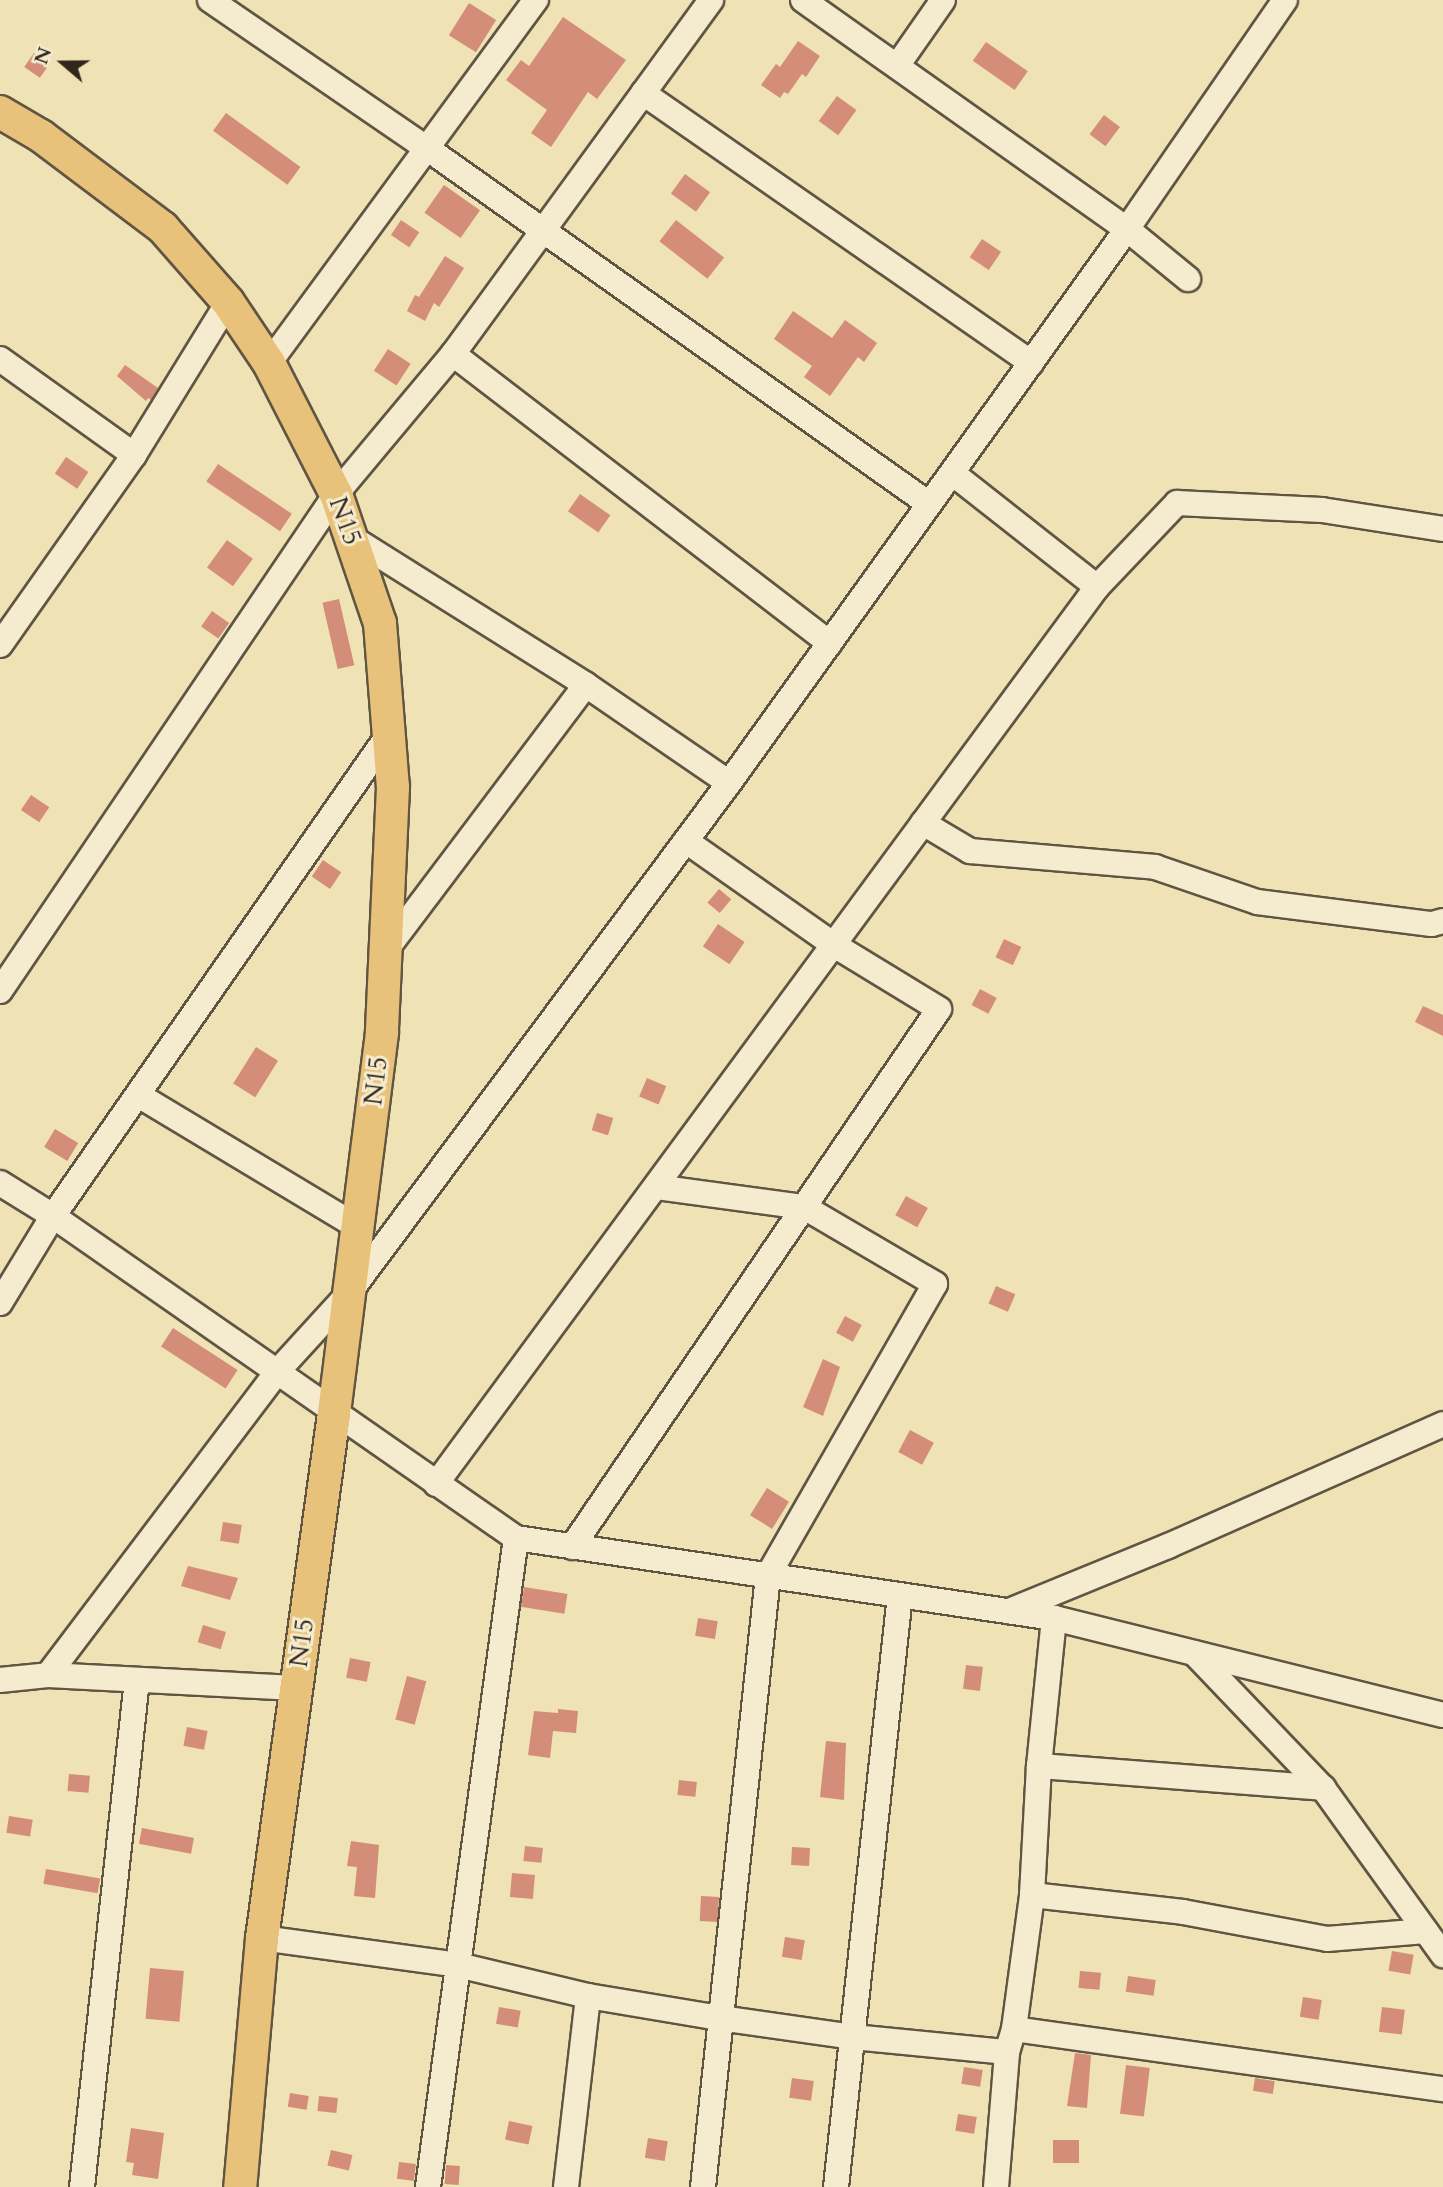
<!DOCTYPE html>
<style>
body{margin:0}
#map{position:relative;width:1443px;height:2187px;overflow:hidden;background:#efe2b5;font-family:Cardo,serif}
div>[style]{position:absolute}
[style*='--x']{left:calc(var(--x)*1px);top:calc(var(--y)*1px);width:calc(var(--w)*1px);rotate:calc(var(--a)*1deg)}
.building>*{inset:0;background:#d48d78;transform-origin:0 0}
.roads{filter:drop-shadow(2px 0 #605543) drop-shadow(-2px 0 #605543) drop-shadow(0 2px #605543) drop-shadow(0 -2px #605543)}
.minor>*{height:24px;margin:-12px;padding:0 12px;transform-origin:12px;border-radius:12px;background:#f5eccf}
.major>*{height:32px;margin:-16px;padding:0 16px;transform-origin:16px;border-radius:16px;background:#e8c17a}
span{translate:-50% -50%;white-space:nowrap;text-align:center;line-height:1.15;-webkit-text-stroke:6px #f5eccf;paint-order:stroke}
.street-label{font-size:26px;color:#30261d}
.north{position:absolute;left:28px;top:28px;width:70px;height:70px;-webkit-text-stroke:5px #f5eccf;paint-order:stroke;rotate:290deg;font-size:19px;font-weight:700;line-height:28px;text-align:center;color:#30261d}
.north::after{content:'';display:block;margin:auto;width:24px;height:32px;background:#30261d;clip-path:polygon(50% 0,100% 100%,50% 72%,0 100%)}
</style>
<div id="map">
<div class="building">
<div style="left:469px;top:3px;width:32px;height:38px;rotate:32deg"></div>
<div style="clip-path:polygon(563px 17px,626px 60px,597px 99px,588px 92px,551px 147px,531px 133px,547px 110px,506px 80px,521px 60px,529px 66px)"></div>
<div style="clip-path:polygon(798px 41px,820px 56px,806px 77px,802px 74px,788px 94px,784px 92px,780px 98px,761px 85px,776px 64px,780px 67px)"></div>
<div style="left:986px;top:42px;width:51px;height:23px;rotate:35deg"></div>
<div style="left:34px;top:53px;width:19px;height:17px;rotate:35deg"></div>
<div style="left:837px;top:96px;width:24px;height:31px;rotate:36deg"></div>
<div style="left:226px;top:113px;width:92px;height:22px;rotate:36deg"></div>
<div style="left:1104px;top:115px;width:20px;height:24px;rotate:37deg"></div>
<div style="left:685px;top:174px;width:31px;height:24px;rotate:36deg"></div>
<div style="left:444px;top:185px;width:44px;height:34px;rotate:35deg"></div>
<div style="left:401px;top:220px;width:22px;height:18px;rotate:34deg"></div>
<div style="left:676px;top:220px;width:61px;height:27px;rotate:38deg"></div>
<div style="left:982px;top:239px;width:23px;height:22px;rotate:34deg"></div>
<div style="clip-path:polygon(445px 256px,464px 268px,439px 307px,434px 303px,425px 321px,407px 311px,415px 295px,419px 297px)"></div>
<div style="clip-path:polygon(793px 311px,832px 338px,845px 320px,877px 343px,864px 362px,858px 357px,830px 396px,804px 377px,812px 366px,774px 339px)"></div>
<div style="left:388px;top:349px;width:27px;height:26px;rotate:33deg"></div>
<div style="clip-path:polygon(125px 365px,158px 388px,151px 400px,148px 398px,146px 401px,117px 376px)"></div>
<div style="left:66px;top:457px;width:27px;height:20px;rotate:34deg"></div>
<div style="left:218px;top:464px;width:89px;height:21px;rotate:34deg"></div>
<div style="left:580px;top:494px;width:37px;height:21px;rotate:35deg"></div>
<div style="left:227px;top:540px;width:32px;height:34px;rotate:36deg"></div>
<div style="left:339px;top:599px;width:68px;height:17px;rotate:77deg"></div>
<div style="left:212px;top:611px;width:21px;height:19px;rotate:35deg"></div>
<div style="left:31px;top:795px;width:22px;height:18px;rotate:34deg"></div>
<div style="left:323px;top:860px;width:22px;height:20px;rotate:34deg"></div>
<div style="left:719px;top:889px;width:16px;height:18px;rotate:40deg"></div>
<div style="left:718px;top:924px;width:32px;height:27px;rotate:34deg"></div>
<div style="left:1004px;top:939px;width:19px;height:20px;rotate:25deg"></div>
<div style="left:980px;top:989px;width:19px;height:18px;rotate:28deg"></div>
<div style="clip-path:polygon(1423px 1006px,1443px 1015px,1443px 1036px,1415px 1022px)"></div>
<div style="left:256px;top:1047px;width:26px;height:43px;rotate:32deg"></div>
<div style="left:647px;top:1078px;width:21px;height:20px;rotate:23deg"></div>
<div style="left:597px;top:1113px;width:17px;height:18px;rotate:17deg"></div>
<div style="left:55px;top:1129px;width:27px;height:21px;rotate:31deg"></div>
<div style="left:906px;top:1196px;width:25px;height:22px;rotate:29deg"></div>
<div style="left:996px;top:1286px;width:21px;height:19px;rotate:23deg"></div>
<div style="left:845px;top:1316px;width:19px;height:19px;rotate:28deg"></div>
<div style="left:173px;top:1328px;width:77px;height:22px;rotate:33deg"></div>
<div style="clip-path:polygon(823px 1359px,840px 1367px,823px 1416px,803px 1407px)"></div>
<div style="left:910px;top:1430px;width:27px;height:25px;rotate:28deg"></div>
<div style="left:767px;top:1488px;width:26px;height:32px;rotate:32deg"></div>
<div style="left:223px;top:1522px;width:19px;height:19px;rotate:9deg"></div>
<div style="clip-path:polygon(188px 1566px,238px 1578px,230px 1600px,181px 1586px)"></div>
<div style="left:524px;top:1587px;width:44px;height:20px;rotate:9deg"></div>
<div style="left:698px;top:1618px;width:20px;height:18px;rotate:9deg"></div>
<div style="left:203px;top:1625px;width:24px;height:18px;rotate:17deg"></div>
<div style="left:350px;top:1658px;width:21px;height:20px;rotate:11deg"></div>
<div style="left:966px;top:1665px;width:17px;height:24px;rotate:7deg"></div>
<div style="left:407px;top:1676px;width:20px;height:45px;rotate:15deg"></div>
<div style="clip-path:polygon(558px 1709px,578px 1711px,576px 1733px,553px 1731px,550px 1758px,528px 1755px,534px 1711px,558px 1713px)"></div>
<div style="left:187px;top:1727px;width:21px;height:19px;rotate:11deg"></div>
<div style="clip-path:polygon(826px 1741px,846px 1743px,844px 1800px,820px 1797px)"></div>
<div style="left:69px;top:1774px;width:21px;height:17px;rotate:5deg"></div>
<div style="left:679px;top:1780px;width:18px;height:15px;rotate:6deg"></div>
<div style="left:9px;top:1816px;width:24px;height:17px;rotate:9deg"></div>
<div style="left:142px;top:1828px;width:53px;height:16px;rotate:11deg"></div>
<div style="clip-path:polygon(351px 1841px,379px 1845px,375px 1898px,354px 1896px,357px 1867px,347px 1866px)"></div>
<div style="left:525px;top:1846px;width:18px;height:15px;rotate:6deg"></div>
<div style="left:792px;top:1847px;width:18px;height:18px;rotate:3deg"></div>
<div style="left:46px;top:1869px;width:55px;height:15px;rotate:10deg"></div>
<div style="left:512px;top:1873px;width:23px;height:24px;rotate:5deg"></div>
<div style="left:701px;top:1896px;width:18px;height:25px;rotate:3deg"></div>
<div style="left:785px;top:1937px;width:20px;height:20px;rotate:9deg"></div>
<div style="left:1392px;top:1951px;width:22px;height:20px;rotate:10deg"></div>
<div style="left:150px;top:1968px;width:34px;height:51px;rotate:5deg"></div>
<div style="left:1080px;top:1971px;width:21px;height:17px;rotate:5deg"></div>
<div style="left:1128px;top:1976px;width:28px;height:16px;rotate:8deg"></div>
<div style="left:1303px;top:1997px;width:19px;height:20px;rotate:9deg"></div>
<div style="left:499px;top:2007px;width:22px;height:17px;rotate:10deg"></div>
<div style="left:1382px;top:2007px;width:23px;height:25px;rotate:7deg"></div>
<div style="clip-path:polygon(1075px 2053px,1091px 2055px,1087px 2108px,1067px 2106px)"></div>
<div style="left:1126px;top:2065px;width:24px;height:49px;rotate:7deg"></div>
<div style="left:964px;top:2067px;width:19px;height:17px;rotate:9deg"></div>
<div style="left:792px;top:2078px;width:22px;height:20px;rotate:8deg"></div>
<div style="left:1255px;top:2078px;width:20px;height:13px;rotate:9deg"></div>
<div style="left:290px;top:2093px;width:19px;height:14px;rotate:9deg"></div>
<div style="left:319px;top:2096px;width:19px;height:15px;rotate:6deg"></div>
<div style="left:958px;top:2114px;width:19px;height:17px;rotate:9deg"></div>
<div style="left:509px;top:2121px;width:24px;height:19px;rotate:12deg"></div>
<div style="clip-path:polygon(131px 2128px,164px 2133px,158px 2179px,132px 2175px,134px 2163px,126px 2162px)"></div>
<div style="left:648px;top:2138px;width:20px;height:20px;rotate:9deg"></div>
<div style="left:1053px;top:2140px;width:26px;height:23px"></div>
<div style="left:331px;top:2150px;width:22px;height:16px;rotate:13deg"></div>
<div style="left:399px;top:2162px;width:17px;height:17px;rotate:7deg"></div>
<div style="left:446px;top:2165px;width:14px;height:19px;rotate:4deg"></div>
</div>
<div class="roads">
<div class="minor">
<div style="--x:210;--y:0;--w:264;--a:34.4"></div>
<div style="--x:428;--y:149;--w:614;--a:35.32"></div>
<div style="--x:803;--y:0;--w:397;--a:35.3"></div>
<div style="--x:1127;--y:229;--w:79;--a:39.3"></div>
<div style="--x:897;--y:66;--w:80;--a:-55.1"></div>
<div style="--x:643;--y:93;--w:473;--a:34.8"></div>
<div style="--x:453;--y:354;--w:475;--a:37.5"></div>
<div style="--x:0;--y:359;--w:165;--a:35.6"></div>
<div style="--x:269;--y:363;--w:451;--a:-53.7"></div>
<div style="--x:352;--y:538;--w:276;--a:32.1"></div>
<div style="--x:586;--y:685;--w:173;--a:34.4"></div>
<div style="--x:1097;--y:587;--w:116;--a:-46.4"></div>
<div style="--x:1177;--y:503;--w:145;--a:2.8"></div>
<div style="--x:1322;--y:510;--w:122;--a:8.9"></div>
<div style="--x:0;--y:645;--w:232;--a:-54.8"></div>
<div style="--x:134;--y:455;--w:180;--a:-58.4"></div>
<div style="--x:923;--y:823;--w:55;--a:30.8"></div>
<div style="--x:970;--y:851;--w:186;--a:4.9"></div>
<div style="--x:1155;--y:867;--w:108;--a:18.9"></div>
<div style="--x:1257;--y:902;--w:176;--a:7.2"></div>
<div style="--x:1432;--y:924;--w:11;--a:-15"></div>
<div style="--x:386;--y:950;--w:332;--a:-53"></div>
<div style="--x:0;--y:991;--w:600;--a:-55.94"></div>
<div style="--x:336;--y:494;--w:182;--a:-50.1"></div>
<div style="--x:453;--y:354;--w:438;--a:-53.9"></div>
<div style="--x:138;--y:1095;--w:257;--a:31"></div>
<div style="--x:0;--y:1183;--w:62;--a:31.9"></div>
<div style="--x:53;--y:1216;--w:564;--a:34.82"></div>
<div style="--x:516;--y:1538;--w:544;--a:8.46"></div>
<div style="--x:1054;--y:1618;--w:401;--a:14"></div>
<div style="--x:656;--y:1187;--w:149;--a:7.7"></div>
<div style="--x:804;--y:1207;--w:152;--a:30.4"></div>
<div style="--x:935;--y:1284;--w:336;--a:119.8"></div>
<div style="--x:768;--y:1576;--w:614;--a:96.07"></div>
<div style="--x:0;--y:1303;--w:102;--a:-58.7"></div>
<div style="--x:53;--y:1216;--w:588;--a:-55.12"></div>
<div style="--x:436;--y:1484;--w:1114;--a:-53.61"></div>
<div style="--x:1097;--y:587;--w:184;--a:-141.8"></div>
<div style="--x:572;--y:1547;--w:651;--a:-55.7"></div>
<div style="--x:939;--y:1009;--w:123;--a:-148.6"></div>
<div style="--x:834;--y:945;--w:181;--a:-144.9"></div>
<div style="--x:1009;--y:1611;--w:172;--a:-22.2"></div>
<div style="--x:1168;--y:1546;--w:301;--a:-23.9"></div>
<div style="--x:1194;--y:1653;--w:187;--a:46.3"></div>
<div style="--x:1323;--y:1788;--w:206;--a:54.3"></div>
<div style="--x:48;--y:1675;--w:378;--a:-52.9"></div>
<div style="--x:276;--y:1373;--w:108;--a:-47.6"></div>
<div style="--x:349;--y:1293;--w:636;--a:-53.31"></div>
<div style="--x:729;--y:783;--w:682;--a:-54.31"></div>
<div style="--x:1127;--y:229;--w:278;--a:-55.4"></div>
<div style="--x:0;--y:1680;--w:48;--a:-5.9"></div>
<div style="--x:48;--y:1675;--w:248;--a:3"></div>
<div style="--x:1039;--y:1766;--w:285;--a:4.4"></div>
<div style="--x:1032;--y:1895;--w:152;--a:6.4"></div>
<div style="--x:1183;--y:1912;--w:147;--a:10.6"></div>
<div style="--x:1327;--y:1939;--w:99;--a:-4.6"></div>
<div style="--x:262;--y:1938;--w:198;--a:7.8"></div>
<div style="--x:458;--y:1965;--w:134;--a:13.4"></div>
<div style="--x:588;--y:1996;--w:134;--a:9.5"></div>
<div style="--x:720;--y:2018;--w:134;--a:8.1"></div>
<div style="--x:853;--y:2037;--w:155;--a:5.6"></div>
<div style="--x:1014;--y:2029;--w:433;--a:8"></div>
<div style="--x:82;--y:2187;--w:510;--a:-83.81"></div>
<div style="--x:428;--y:2187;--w:655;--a:-82.28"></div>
<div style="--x:566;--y:2187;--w:192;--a:-83.4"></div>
<div style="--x:836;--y:2187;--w:595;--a:-83.83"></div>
<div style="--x:996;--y:2187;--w:135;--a:-85.3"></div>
<div style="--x:1007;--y:2052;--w:24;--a:-73"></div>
<div style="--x:1014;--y:2029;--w:135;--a:-82.3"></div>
<div style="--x:1032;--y:1895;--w:129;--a:-86.9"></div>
<div style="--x:1039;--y:1766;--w:149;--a:-84.2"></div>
</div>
<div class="major">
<div style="--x:0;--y:112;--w:48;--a:30.3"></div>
<div style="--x:41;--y:136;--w:153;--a:37"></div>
<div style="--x:163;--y:228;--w:98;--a:48.7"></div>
<div style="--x:228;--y:302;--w:73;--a:56.1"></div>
<div style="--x:269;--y:363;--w:147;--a:62.9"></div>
<div style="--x:336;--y:494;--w:136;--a:71.2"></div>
<div style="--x:380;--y:623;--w:165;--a:85.5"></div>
<div style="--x:393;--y:787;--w:246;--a:92.6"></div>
<div style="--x:382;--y:1033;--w:384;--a:97.2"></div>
<div style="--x:334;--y:1414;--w:529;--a:97.82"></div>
<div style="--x:262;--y:1938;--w:250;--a:95"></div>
</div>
</div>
<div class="street-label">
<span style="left:345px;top:521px;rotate:70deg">N15</span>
<span style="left:376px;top:1081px;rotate:-83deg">N15</span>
<span style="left:302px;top:1643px;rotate:-82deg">N15</span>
</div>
<div class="north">N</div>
</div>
